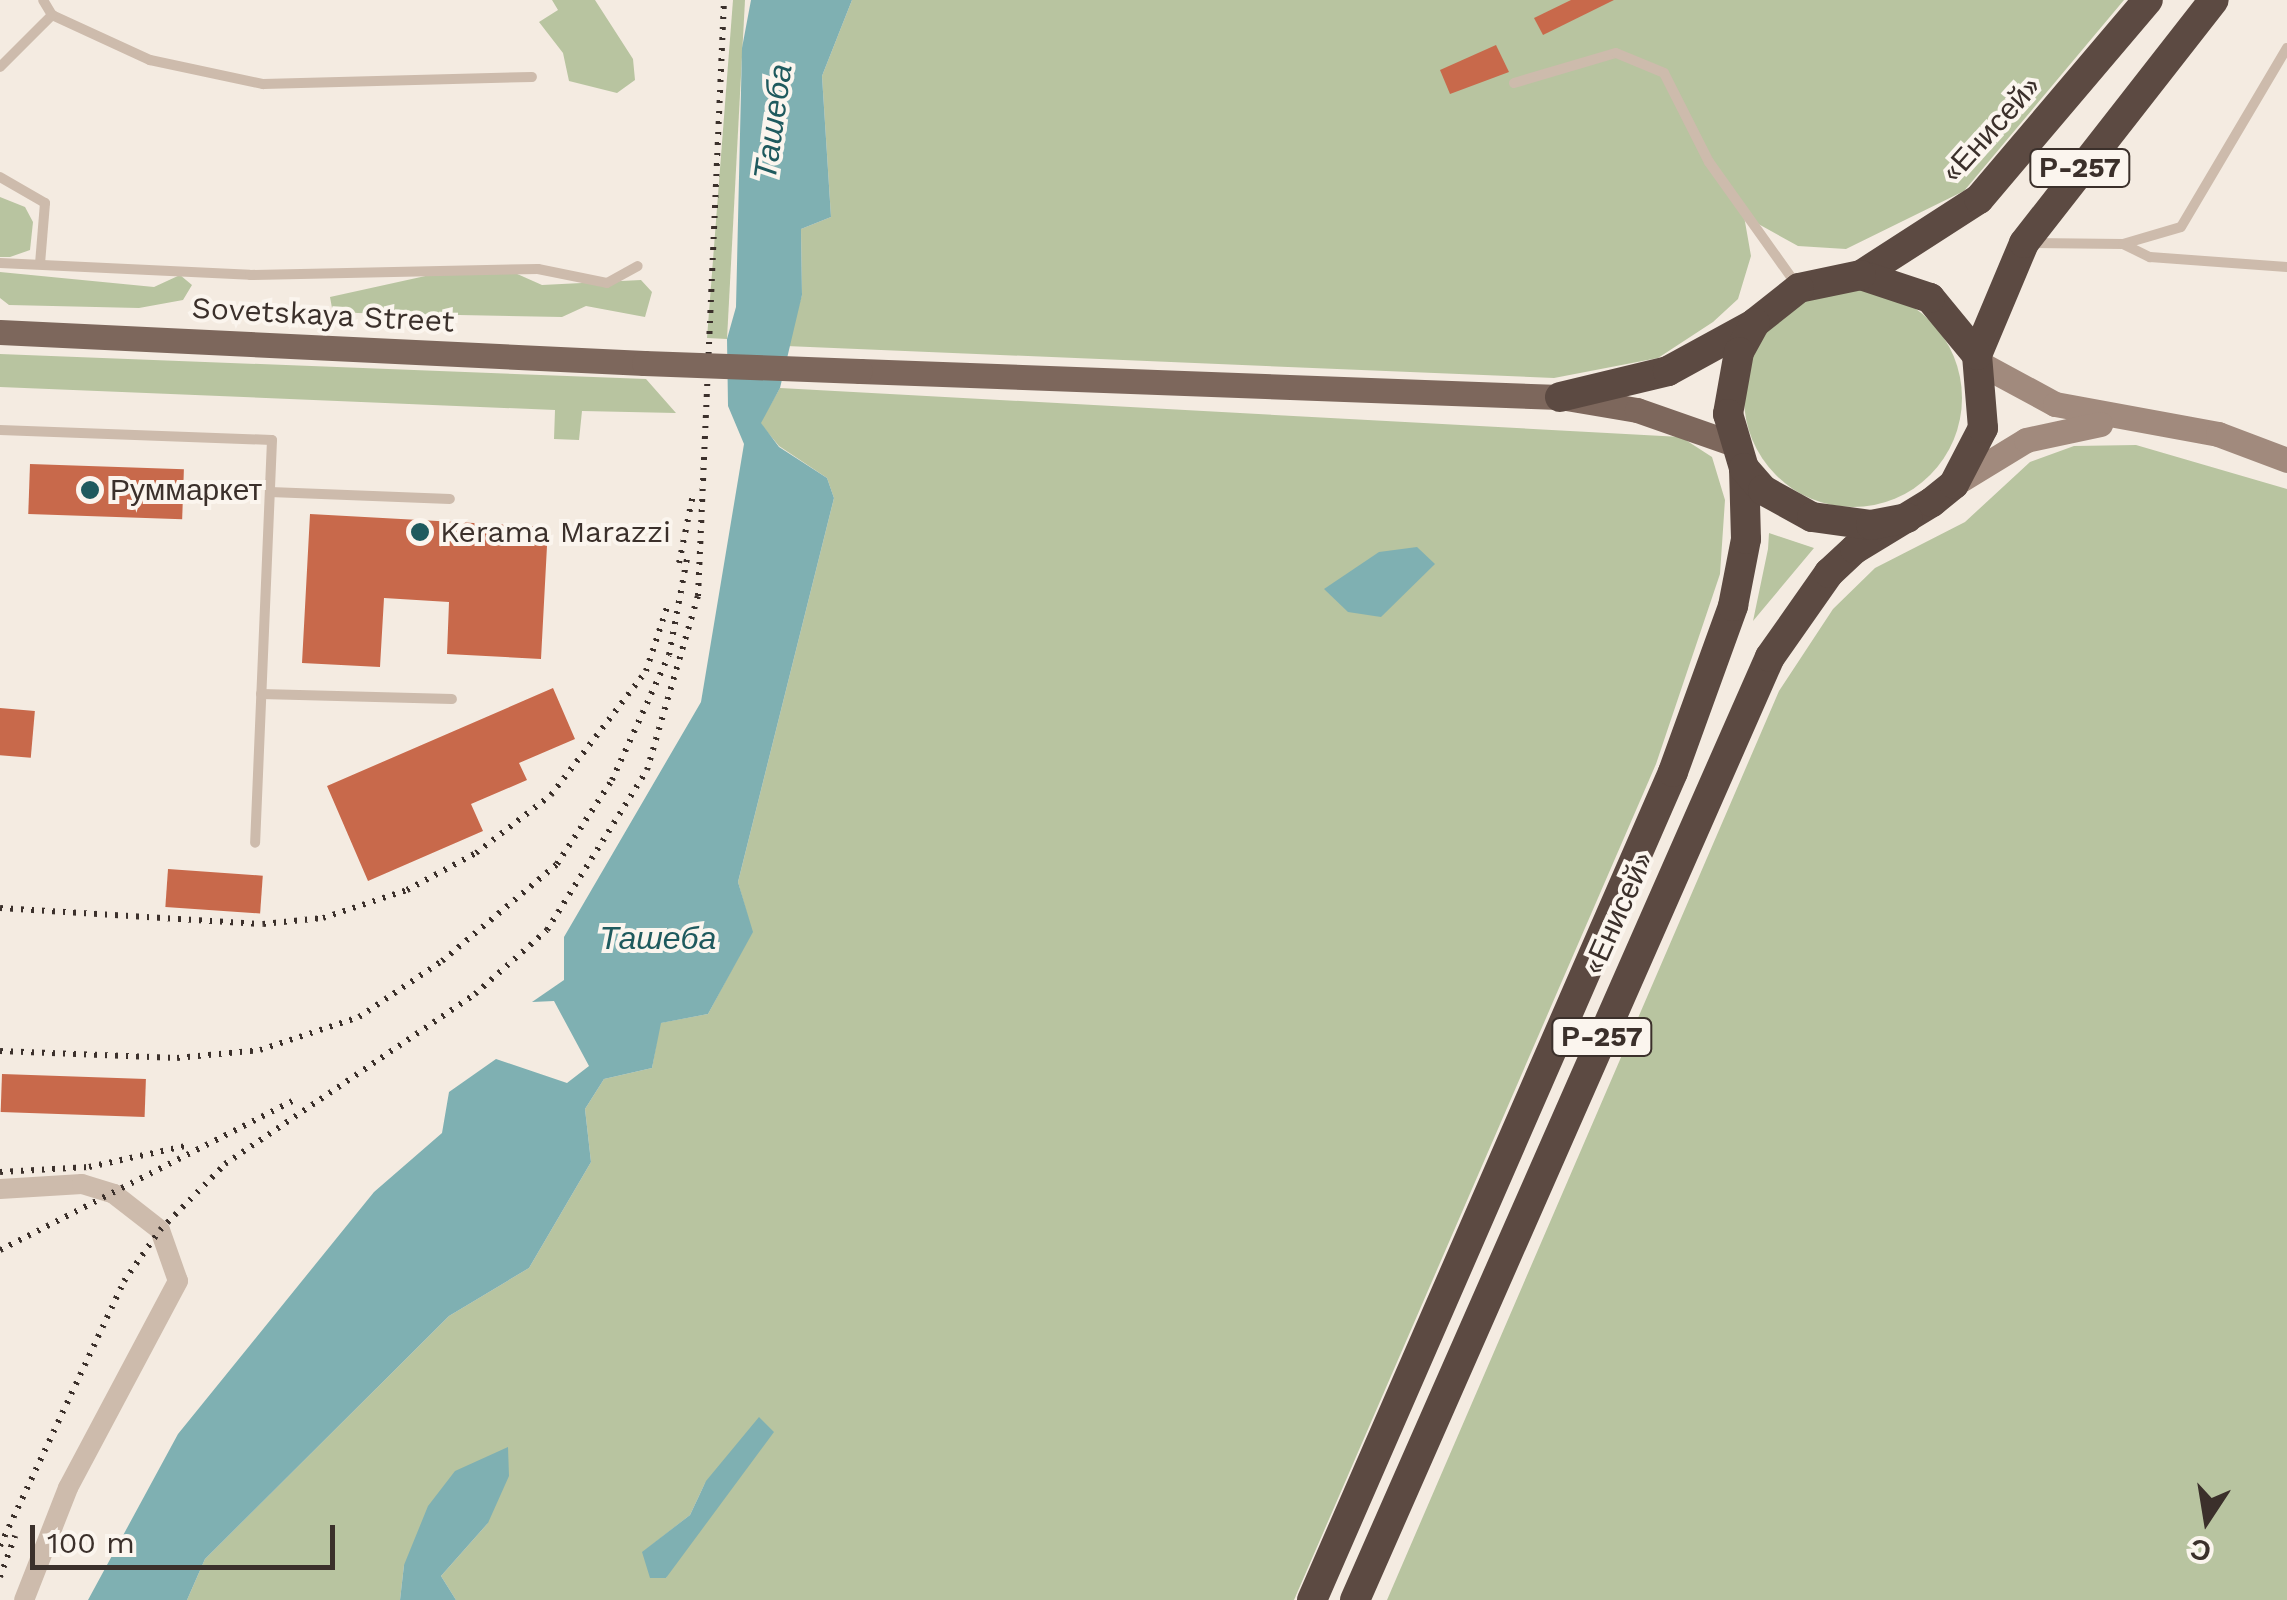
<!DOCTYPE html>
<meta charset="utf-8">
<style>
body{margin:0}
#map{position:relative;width:2287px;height:1600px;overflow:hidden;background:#f4ebe1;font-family:"Work Sans",sans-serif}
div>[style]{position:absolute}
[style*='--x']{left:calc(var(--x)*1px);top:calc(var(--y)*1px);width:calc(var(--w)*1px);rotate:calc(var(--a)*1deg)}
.green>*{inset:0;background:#b8c4a0}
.round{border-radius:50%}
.water>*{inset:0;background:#7fb0b2}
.building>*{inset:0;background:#c8694b;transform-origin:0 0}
.lane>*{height:10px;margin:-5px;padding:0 5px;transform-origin:5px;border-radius:5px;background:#cdbbac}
.street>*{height:20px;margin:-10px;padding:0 10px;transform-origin:10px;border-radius:10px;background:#cdbbac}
.secondary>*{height:25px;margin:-12.5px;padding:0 12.5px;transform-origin:12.5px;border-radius:12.5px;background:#a18a7d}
.primary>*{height:25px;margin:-12.5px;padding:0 12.5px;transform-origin:12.5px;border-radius:12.5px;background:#7d675c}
.highway>*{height:30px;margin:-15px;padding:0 15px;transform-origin:15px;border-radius:15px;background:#5c4a42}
.rail>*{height:6px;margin-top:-3px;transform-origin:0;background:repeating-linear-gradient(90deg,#3b302b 0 2.5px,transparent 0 10.5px)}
.primary-bridge>*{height:25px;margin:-12.5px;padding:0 12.5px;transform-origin:12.5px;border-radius:12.5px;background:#7d675c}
.dots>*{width:28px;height:28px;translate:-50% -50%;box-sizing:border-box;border:5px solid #fbf5ee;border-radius:50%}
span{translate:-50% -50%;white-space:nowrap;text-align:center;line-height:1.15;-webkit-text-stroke:8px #fbf5ee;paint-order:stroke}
.shield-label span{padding:2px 8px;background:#fbf5ee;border:2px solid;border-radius:8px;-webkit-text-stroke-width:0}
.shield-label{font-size:28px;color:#3b302b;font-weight:700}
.street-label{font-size:30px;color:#3b302b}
.poi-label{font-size:30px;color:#3b302b}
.left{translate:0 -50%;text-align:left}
.water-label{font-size:32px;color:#1f5a5e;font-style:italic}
.north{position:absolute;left:2157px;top:1470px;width:100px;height:100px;-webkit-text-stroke:8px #fbf5ee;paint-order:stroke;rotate:192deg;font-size:28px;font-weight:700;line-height:40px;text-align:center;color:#3b302b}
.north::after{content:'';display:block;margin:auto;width:35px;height:45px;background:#3b302b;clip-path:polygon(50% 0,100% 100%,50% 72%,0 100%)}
.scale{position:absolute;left:30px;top:1525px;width:305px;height:45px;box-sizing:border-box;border:5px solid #3b302b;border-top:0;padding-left:12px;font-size:30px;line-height:35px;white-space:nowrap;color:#3b302b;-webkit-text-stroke:8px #fbf5ee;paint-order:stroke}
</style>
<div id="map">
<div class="green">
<div style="clip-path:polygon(552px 0,595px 0,633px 59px,635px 80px,617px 93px,569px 81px,563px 53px,539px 22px,558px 10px)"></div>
<div style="clip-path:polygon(733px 0,745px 0,727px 339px,707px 338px)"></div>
<div style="clip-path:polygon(852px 0,2124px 0,1964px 191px,1846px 249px,1798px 246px,1744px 216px,1751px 256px,1738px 299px,1713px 322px,1658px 358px,1554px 378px,786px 346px,802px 295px,801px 229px,831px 217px,822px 76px)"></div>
<div style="clip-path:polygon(0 197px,25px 207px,33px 222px,30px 250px,10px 257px,0 257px)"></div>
<div style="clip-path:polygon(0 272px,154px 287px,180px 275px,192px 285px,183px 300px,139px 308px,9px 305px,0 298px)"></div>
<div style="clip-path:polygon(515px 273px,542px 285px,641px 280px,652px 292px,645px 317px,586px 306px,562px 317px,357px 313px,332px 308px,330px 297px,430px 275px)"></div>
<div class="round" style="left:1744px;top:289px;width:218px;height:218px"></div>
<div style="clip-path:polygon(0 354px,646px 379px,676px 413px,582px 411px,579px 440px,554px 439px,555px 410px,0 387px)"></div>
<div style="clip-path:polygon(evenodd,780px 388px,1681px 437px,1712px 457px,1725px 500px,1720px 574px,1656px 764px,1294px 1600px,456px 1600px,441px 1576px,488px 1523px,404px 1565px,400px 1600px,187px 1600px,205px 1559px,449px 1316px,529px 1268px,591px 1162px,585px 1109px,604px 1079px,652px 1068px,660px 1023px,708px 1014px,752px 932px,738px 882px,834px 498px,827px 478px,779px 446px,760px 423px,780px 388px,706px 1481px,666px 1578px,643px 1552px,690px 1515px,706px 1481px)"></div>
<div style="clip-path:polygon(2136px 445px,2287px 489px,2287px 1600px,1387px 1600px,1779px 691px,1833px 609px,1875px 568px,1965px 522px,2030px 462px,2074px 446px)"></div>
<div style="clip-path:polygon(1769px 533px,1814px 548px,1753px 621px,1768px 549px)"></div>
</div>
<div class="water">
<div style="clip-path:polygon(751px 0,852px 0,822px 76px,831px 217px,801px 229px,802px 295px,780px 388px,761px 423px,779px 447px,827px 478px,834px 498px,738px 882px,753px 932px,708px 1014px,661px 1023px,652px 1068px,604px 1079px,585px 1109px,591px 1162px,529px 1268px,449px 1316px,205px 1559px,187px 1600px,88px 1600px,178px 1434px,374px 1192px,442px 1133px,449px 1092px,496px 1059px,567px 1083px,589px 1066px,554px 1001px,532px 1002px,564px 980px,564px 937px,701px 702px,744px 444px,728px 406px,727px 339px,736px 307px,742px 48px)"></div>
<div style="clip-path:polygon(1417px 547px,1435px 564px,1381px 617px,1348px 612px,1324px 589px,1379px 552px)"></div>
<div style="clip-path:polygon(759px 1417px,774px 1432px,666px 1578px,650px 1578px,642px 1552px,690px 1515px,706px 1481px)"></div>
<div style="clip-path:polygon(508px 1447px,509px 1476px,488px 1523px,441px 1576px,456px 1600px,400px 1600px,404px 1565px,428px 1506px,455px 1471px)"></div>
</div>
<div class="building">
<div style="clip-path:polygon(1571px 0,1614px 0,1543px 35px,1534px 18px)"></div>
<div style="clip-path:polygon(1496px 45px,1509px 72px,1450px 94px,1440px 70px)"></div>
<div style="left:30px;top:464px;width:154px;height:50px;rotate:2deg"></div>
<div style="clip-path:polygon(310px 514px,548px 527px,541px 659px,447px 654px,449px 602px,384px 598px,380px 667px,302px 663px)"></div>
<div style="clip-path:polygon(553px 688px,575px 739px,519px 763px,527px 780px,471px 804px,483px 831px,368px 881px,327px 786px)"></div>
<div style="left:0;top:708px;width:35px;height:47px;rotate:5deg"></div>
<div style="left:168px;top:869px;width:95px;height:38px;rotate:4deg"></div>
<div style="left:2px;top:1074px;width:144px;height:38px;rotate:2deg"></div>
</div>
<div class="lane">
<div style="--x:52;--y:15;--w:108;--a:24.7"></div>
<div style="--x:150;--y:60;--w:116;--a:12"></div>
<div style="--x:263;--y:84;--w:269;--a:-1.5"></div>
<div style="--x:0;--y:67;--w:74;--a:-45"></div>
<div style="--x:52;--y:15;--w:17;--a:-121"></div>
<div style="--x:1514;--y:83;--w:106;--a:-16.4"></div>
<div style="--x:1616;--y:53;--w:52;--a:22.6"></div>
<div style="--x:1664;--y:73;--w:100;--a:63.2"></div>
<div style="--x:1709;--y:162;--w:153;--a:54.5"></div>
<div style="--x:0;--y:177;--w:52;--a:30"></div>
<div style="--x:45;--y:203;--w:61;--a:94.7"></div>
<div style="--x:2033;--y:243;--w:90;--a:0.6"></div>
<div style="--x:2123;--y:244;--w:60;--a:-16.3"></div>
<div style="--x:2181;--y:227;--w:208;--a:-59.4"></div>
<div style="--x:2123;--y:244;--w:30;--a:26"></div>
<div style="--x:2150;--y:257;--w:137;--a:4.2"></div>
<div style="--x:0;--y:263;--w:250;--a:2.7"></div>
<div style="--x:250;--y:275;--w:288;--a:-1.2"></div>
<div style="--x:538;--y:269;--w:70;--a:11.5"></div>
<div style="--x:607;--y:283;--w:35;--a:-29"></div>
<div style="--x:0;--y:430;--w:272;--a:2.1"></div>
<div style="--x:272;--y:440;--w:403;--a:92.4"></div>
<div style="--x:270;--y:492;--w:180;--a:2.2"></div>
<div style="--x:261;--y:694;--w:191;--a:1.5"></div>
</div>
<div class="street">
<div style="--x:0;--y:1189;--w:82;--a:-3.5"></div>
<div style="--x:82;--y:1184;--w:34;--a:17"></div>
<div style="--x:114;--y:1194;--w:58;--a:38"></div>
<div style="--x:160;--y:1230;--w:54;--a:70.6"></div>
<div style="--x:178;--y:1281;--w:234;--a:118"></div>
<div style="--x:68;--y:1488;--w:120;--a:111.4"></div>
</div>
<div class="secondary">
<div style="--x:1981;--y:364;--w:84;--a:28.4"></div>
<div style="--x:2055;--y:404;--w:166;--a:10.4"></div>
<div style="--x:2218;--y:434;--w:74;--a:20.6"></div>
<div style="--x:1954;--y:484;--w:84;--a:-31.4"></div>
<div style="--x:2026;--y:440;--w:76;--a:-12.2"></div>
</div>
<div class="primary">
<div style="--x:0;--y:332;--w:645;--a:2.76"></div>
<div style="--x:860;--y:371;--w:700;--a:2.13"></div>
<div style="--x:1560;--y:397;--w:78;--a:9.6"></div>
<div style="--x:1637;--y:410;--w:103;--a:19.3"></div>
</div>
<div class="highway">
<div style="--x:1861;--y:275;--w:140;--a:-32.8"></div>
<div style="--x:1979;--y:199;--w:261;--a:-49.7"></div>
<div style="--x:1977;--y:355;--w:121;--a:-67.2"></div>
<div style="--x:2024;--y:243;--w:308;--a:-52"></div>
<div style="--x:1560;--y:397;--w:111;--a:-13.5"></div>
<div style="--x:1668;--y:371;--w:96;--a:-28.7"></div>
<div style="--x:1312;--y:1600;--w:903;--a:-66.44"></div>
<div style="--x:1673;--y:772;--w:177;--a:-70.1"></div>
<div style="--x:1733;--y:606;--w:68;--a:-79"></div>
<div style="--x:1746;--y:539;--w:71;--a:-91.6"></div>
<div style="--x:1355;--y:1600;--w:1030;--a:-66.25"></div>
<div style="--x:1770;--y:657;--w:103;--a:-54.9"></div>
<div style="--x:1829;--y:573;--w:35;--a:-43"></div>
<div style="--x:1855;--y:549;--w:90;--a:-31.4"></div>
<div style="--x:1932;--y:502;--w:28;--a:-39"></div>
<div style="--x:1954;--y:484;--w:63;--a:-62.6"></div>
<div style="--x:1983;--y:428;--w:73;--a:-94.7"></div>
<div style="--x:1977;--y:355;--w:74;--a:-129.5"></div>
<div style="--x:1930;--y:298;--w:73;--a:-161.6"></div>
<div style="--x:1861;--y:275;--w:63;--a:168.2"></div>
<div style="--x:1799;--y:288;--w:56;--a:141.5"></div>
<div style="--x:1755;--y:323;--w:33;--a:119"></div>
<div style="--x:1739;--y:352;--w:63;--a:100.1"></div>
<div style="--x:1728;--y:414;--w:56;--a:73.5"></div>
<div style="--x:1744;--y:468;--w:29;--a:49"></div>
<div style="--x:1763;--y:490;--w:56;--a:28.9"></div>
<div style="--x:1812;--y:517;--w:60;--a:7.7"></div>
<div style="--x:1871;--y:525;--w:37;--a:-11"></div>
</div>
<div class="rail">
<div style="--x:679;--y:563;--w:69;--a:-78.4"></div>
<div style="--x:0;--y:908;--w:263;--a:3.5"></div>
<div style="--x:263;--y:924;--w:60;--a:-5.7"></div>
<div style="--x:323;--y:918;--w:89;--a:-18.4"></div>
<div style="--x:407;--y:890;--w:78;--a:-28.2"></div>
<div style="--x:476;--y:853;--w:95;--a:-37.7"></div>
<div style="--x:551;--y:795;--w:156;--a:-52.5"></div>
<div style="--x:646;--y:671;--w:67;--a:-71.8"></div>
<div style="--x:0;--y:1051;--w:177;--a:2.3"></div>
<div style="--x:177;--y:1058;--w:83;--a:-5.5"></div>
<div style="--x:260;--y:1050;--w:104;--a:-18.4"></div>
<div style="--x:359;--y:1017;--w:100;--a:-34"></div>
<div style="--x:442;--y:961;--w:150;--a:-40.1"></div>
<div style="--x:557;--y:864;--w:100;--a:-56.8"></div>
<div style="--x:612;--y:780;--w:137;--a:-65.5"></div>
<div style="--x:669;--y:655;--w:104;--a:-79.4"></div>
<div style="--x:0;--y:1172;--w:89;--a:-3.2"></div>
<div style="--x:89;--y:1167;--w:98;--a:-12.3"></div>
<div style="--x:0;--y:1250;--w:335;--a:-27"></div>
<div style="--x:0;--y:1546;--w:293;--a:-64.9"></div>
<div style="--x:124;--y:1281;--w:62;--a:-54.8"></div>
<div style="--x:160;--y:1230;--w:93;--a:-45.4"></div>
<div style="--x:225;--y:1164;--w:302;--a:-34.2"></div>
<div style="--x:475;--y:994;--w:96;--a:-41.6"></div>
<div style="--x:547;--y:930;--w:189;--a:-58"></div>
<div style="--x:647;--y:770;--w:181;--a:-73.7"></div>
<div style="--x:698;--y:596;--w:597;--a:-87.5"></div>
<div style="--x:0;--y:1577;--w:44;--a:-69.9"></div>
</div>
<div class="primary-bridge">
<div style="--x:644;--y:363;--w:216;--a:2.1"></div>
</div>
<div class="dots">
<div style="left:90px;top:490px;background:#1f5a5e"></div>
<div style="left:420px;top:532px;background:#1f5a5e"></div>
</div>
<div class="shield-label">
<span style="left:2080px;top:168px">Р-257</span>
<span style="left:1602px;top:1037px">Р-257</span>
</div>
<div class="street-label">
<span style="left:1991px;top:129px;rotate:-48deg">«Енисей»</span>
<span style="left:323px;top:315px;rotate:3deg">Sovetskaya Street</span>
<span style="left:1618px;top:913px;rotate:-66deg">«Енисей»</span>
</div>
<div class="poi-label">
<span class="left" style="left:110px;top:490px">Руммаркет</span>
<span class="left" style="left:440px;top:532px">Kerama Marazzi</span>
</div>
<div class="water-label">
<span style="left:773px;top:122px;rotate:-82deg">Ташеба</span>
<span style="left:658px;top:938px">Ташеба</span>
</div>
<div class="north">С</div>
<div class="scale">100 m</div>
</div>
